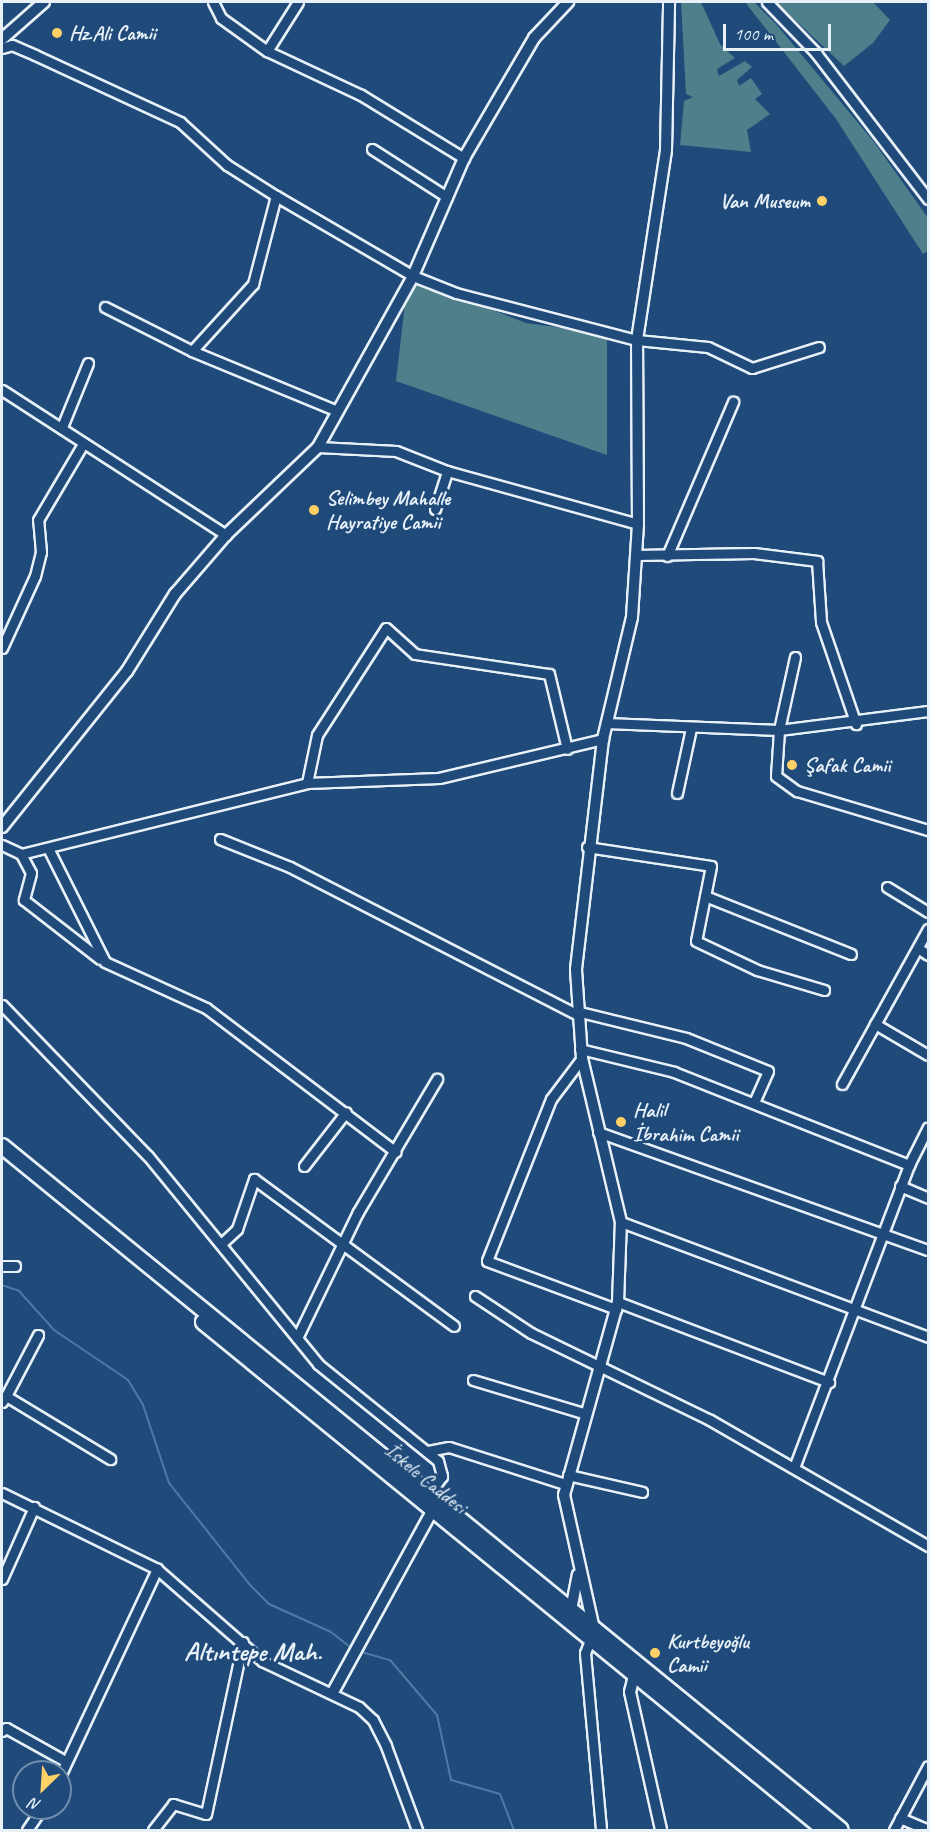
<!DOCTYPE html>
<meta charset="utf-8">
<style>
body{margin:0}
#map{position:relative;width:930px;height:1832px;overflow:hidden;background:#1f4a7a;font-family:Caveat,sans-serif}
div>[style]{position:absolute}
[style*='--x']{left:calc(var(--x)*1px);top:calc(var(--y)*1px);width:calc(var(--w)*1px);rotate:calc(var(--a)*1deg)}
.green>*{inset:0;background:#4e7f8a}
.stream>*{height:2px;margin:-1px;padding:0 1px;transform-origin:1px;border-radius:1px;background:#4e7ba5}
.roads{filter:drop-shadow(2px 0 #e8f1f8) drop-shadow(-2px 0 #e8f1f8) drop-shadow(0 2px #e8f1f8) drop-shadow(0 -2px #e8f1f8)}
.minor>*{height:9px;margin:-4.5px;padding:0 4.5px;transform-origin:4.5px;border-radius:4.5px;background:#1f4a7a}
.tertiary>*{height:10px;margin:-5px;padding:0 5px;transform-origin:5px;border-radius:5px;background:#1f4a7a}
.primary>*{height:14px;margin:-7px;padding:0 7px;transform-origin:7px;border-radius:7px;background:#1f4a7a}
.dots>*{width:16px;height:16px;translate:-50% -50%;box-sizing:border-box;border:3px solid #1f4a7a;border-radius:50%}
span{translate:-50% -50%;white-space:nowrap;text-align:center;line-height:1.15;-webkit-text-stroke:6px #1f4a7a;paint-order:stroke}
.poi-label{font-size:21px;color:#e8f1f8;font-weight:700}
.left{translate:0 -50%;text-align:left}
.right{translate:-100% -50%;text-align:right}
.street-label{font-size:21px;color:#e8f1f8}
.district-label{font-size:27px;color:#e8f1f8;font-weight:700}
.frame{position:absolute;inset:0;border:3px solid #e8f1f8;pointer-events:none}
.north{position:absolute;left:12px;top:1760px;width:60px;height:60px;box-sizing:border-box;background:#1f4a7a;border:2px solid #6f8dac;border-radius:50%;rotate:205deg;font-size:16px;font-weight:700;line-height:24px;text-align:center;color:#e8f1f8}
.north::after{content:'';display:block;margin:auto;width:21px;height:27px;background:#ffd166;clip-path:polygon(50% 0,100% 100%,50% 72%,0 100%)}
.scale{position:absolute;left:723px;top:24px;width:108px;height:27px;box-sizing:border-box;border:3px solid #e8f1f8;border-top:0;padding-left:8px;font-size:18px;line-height:21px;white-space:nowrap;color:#e8f1f8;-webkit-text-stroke:4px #1f4a7a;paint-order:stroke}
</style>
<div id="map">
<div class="green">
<div style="clip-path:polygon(681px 2px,701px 2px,720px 44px,735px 58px,717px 69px,719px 76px,745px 61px,752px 67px,737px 80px,739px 86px,751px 78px,762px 94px,755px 99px,770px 114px,747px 130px,751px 152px,680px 145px,684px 101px,693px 97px,686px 94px)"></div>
<div style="clip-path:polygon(745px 2px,754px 2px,776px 24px,874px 142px,928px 218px,928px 251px,923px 254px,836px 119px)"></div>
<div style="clip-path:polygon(776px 2px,873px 2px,890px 20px,873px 43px,844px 66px)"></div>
<div style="clip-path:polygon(419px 281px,526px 323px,607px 334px,607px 455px,396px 381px,405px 303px)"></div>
</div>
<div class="stream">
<div style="--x:2;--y:1285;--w:18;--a:19"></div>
<div style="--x:19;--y:1291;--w:52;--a:48.1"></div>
<div style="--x:54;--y:1330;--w:89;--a:34"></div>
<div style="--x:128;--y:1380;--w:29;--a:59"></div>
<div style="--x:143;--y:1405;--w:82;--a:71.6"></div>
<div style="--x:169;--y:1483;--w:132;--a:51.5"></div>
<div style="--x:251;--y:1586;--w:25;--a:45"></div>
<div style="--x:269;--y:1604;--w:68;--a:24.3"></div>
<div style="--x:331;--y:1632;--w:28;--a:38"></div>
<div style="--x:358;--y:1651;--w:33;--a:16"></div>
<div style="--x:390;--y:1660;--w:72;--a:49.5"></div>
<div style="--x:437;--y:1715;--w:66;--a:77.8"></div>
<div style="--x:451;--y:1780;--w:51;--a:15.9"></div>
<div style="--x:500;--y:1794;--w:39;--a:69"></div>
</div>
<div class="roads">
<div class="minor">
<div style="--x:213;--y:2;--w:18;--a:63"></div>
<div style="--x:221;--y:18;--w:57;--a:35.7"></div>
<div style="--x:267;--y:51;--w:104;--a:25.1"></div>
<div style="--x:361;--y:95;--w:121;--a:31.5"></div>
<div style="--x:767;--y:2;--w:71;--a:46.1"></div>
<div style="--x:816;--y:53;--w:184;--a:52.5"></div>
<div style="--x:2;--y:48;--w:10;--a:-17"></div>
<div style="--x:12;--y:45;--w:25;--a:23"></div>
<div style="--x:35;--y:55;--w:160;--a:24.8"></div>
<div style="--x:180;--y:122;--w:64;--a:42.5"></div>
<div style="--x:227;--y:165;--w:58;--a:32.3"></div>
<div style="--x:276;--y:196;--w:159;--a:30.3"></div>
<div style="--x:413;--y:276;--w:46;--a:21.6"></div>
<div style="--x:456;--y:293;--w:187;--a:14.6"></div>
<div style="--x:637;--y:340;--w:71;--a:5.6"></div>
<div style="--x:708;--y:347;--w:49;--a:25.5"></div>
<div style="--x:752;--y:368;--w:70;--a:-17.4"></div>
<div style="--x:267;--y:51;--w:58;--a:-57.7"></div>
<div style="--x:372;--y:149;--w:89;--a:32.6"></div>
<div style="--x:105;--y:307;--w:97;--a:26.8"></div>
<div style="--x:192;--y:351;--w:155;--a:22.4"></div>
<div style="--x:192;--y:351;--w:91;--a:-47.7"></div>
<div style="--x:253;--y:284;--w:91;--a:-75.4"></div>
<div style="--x:2;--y:390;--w:267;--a:32.9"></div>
<div style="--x:62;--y:427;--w:69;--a:-67.9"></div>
<div style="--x:318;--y:447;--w:78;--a:2.9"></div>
<div style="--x:396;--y:451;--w:55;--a:21.4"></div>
<div style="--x:447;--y:471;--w:198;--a:15.5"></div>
<div style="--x:435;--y:509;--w:40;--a:-72"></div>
<div style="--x:636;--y:555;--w:118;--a:-1"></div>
<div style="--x:754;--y:553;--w:64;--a:7.2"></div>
<div style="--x:817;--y:561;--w:61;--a:86.2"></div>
<div style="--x:821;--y:622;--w:108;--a:71.1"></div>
<div style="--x:667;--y:556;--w:168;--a:-66.8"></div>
<div style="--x:2;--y:648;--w:79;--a:-65.4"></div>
<div style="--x:35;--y:576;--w:25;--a:-76"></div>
<div style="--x:41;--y:552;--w:32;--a:-95"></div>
<div style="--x:38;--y:520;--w:88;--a:-59.4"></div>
<div style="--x:795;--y:657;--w:75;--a:102.4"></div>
<div style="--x:779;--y:730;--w:46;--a:93.7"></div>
<div style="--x:776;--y:776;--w:26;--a:36"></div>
<div style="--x:797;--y:791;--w:137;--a:16.6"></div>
<div style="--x:606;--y:723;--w:173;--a:2.3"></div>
<div style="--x:779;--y:730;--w:150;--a:-7.3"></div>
<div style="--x:307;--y:783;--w:49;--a:-78.2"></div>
<div style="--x:317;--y:735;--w:127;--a:-57.2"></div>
<div style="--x:386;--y:628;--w:39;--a:42"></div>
<div style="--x:415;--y:654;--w:135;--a:8.5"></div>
<div style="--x:549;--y:674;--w:77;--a:76.5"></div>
<div style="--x:677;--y:793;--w:66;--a:-77.8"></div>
<div style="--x:220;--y:839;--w:75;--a:21.8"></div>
<div style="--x:290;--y:867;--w:322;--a:27.2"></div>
<div style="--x:2;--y:845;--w:21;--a:25"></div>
<div style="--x:21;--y:854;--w:295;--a:-13.9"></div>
<div style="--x:307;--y:783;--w:132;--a:-2.2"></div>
<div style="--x:439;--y:778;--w:169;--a:-13.4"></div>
<div style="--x:587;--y:847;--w:125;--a:8.7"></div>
<div style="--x:711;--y:866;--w:76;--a:101.3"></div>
<div style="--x:696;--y:941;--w:68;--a:25.4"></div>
<div style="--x:757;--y:970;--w:70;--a:16.6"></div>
<div style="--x:48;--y:848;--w:127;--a:63.4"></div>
<div style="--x:105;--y:962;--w:111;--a:24.5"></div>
<div style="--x:206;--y:1008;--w:238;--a:37.2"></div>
<div style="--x:21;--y:854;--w:21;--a:62"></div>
<div style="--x:31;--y:873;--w:28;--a:105"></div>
<div style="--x:24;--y:900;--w:96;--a:37.8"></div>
<div style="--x:887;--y:887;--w:48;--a:31.4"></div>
<div style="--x:705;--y:896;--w:157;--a:21.7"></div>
<div style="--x:918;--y:948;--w:12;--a:35"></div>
<div style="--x:2;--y:1005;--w:210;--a:46"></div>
<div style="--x:148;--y:1156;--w:269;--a:50.7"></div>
<div style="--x:318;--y:1364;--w:154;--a:38.9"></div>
<div style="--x:438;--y:1461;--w:16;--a:75"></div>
<div style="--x:442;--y:1476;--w:22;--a:126"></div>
<div style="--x:576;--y:1011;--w:113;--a:13.8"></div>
<div style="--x:686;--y:1038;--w:88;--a:21.9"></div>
<div style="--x:768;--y:1071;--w:35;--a:114"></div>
<div style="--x:875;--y:1024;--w:61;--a:30.3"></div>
<div style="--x:580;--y:1049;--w:97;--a:13.7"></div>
<div style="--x:674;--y:1072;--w:253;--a:21.6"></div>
<div style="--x:909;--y:1165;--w:323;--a:110.8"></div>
<div style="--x:582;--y:1058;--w:51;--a:127.1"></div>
<div style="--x:551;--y:1099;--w:174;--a:111.6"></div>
<div style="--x:487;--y:1261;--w:138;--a:20.4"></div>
<div style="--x:842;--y:1084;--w:177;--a:-61"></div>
<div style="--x:598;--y:1132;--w:350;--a:19.7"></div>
<div style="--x:909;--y:1165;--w:42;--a:-63.4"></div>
<div style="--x:304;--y:1166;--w:68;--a:-52.1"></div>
<div style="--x:900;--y:1186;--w:30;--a:23"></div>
<div style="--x:621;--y:1222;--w:328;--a:20.5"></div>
<div style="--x:221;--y:1244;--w:22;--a:-43"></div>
<div style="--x:237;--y:1229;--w:53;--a:-71.2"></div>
<div style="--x:254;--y:1179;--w:248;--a:36.3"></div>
<div style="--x:2;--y:1266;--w:13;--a:0"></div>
<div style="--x:475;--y:1296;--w:67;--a:33.5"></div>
<div style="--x:531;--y:1333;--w:199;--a:25.9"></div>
<div style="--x:710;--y:1420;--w:252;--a:30"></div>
<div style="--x:618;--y:1302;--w:226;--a:20.8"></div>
<div style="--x:297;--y:1338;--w:140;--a:-64.2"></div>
<div style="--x:358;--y:1212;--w:155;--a:-59.3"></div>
<div style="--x:473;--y:1380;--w:118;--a:16.7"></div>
<div style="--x:6;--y:1396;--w:69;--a:-62.3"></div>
<div style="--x:2;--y:1402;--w:7;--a:-56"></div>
<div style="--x:6;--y:1396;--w:122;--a:31.2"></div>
<div style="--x:428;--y:1451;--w:21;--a:-11"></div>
<div style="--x:449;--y:1447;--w:122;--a:17.7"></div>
<div style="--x:568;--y:1475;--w:76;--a:12.9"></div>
<div style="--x:2;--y:1493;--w:173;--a:26.1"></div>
<div style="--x:157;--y:1569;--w:140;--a:41.2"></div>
<div style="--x:262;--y:1661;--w:107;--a:25.4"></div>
<div style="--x:359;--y:1707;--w:19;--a:43"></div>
<div style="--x:373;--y:1720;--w:29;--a:63"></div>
<div style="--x:386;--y:1746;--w:90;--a:69.7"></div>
<div style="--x:2;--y:1579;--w:79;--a:-66"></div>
<div style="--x:590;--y:1640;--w:14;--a:111"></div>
<div style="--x:585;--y:1653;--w:178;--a:84.8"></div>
<div style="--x:2;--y:1731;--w:5;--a:-37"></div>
<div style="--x:6;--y:1728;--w:68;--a:29.2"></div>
<div style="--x:60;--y:1776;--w:229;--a:-64.9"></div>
<div style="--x:900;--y:1818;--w:30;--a:23"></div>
<div style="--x:27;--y:1830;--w:27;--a:-56"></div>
<div style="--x:153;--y:1830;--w:33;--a:-52"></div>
<div style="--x:173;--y:1804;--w:34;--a:17"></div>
<div style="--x:206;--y:1814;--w:176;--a:-77.9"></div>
<div style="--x:894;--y:1830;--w:72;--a:-62"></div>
</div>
<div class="tertiary">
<div style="--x:2;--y:39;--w:56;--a:-41.4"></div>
<div style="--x:2;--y:827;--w:200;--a:-51.3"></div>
<div style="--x:127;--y:671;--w:91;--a:-58.1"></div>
<div style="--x:175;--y:594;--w:78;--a:-49.2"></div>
<div style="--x:226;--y:535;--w:127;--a:-43.7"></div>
<div style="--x:318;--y:447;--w:196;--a:-60.9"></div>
<div style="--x:413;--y:276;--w:129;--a:-66.6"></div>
<div style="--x:464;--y:158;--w:139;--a:-59.7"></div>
<div style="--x:534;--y:38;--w:50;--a:-46.6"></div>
<div style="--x:571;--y:1610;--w:36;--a:-79"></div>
<div style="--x:594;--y:1629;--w:137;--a:-102.6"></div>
<div style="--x:564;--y:1495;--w:200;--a:-74.4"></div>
<div style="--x:618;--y:1302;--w:80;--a:-87.9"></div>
<div style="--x:621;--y:1222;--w:169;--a:-103.4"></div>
<div style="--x:582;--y:1058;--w:89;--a:-93.9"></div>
<div style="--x:576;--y:969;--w:232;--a:-83.3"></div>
<div style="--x:603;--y:739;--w:125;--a:-76.6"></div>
<div style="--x:632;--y:617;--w:93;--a:-86.3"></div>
<div style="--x:638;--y:524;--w:184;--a:-90.3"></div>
<div style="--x:637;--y:340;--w:192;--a:-81.3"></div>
<div style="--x:666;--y:150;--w:148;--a:-88.8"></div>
<div style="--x:634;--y:1676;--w:16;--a:104"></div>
<div style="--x:630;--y:1692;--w:141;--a:77.3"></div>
<div style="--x:333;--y:1692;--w:212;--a:-61.3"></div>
</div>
<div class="primary">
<div style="--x:2;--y:1146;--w:1082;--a:39.19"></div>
<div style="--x:203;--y:1322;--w:803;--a:39.24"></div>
</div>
</div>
<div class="dots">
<div style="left:57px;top:33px;background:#ffd166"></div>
<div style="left:822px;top:201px;background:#ffd166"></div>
<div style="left:314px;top:510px;background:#ffd166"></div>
<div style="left:792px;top:765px;background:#ffd166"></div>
<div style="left:621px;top:1122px;background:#ffd166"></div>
<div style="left:655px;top:1653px;background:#ffd166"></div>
</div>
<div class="poi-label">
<span class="left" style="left:69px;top:33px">Hz.Ali Camii</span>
<span class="right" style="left:810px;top:201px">Van Museum</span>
<span class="left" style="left:326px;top:510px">Selimbey Mahalle<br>Hayratiye Camii</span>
<span class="left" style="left:804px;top:765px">Şafak Camii</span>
<span class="left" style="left:633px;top:1122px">Halil<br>İbrahim Camii</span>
<span class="left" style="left:667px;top:1653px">Kurtbeyoğlu<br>Camii</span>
</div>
<div class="street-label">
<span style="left:426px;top:1478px;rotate:39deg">İskele Caddesi</span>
</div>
<div class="district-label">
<span style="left:253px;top:1652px">Altıntepe Mah.</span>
</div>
<div class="frame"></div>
<div class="north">N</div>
<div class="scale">100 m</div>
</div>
